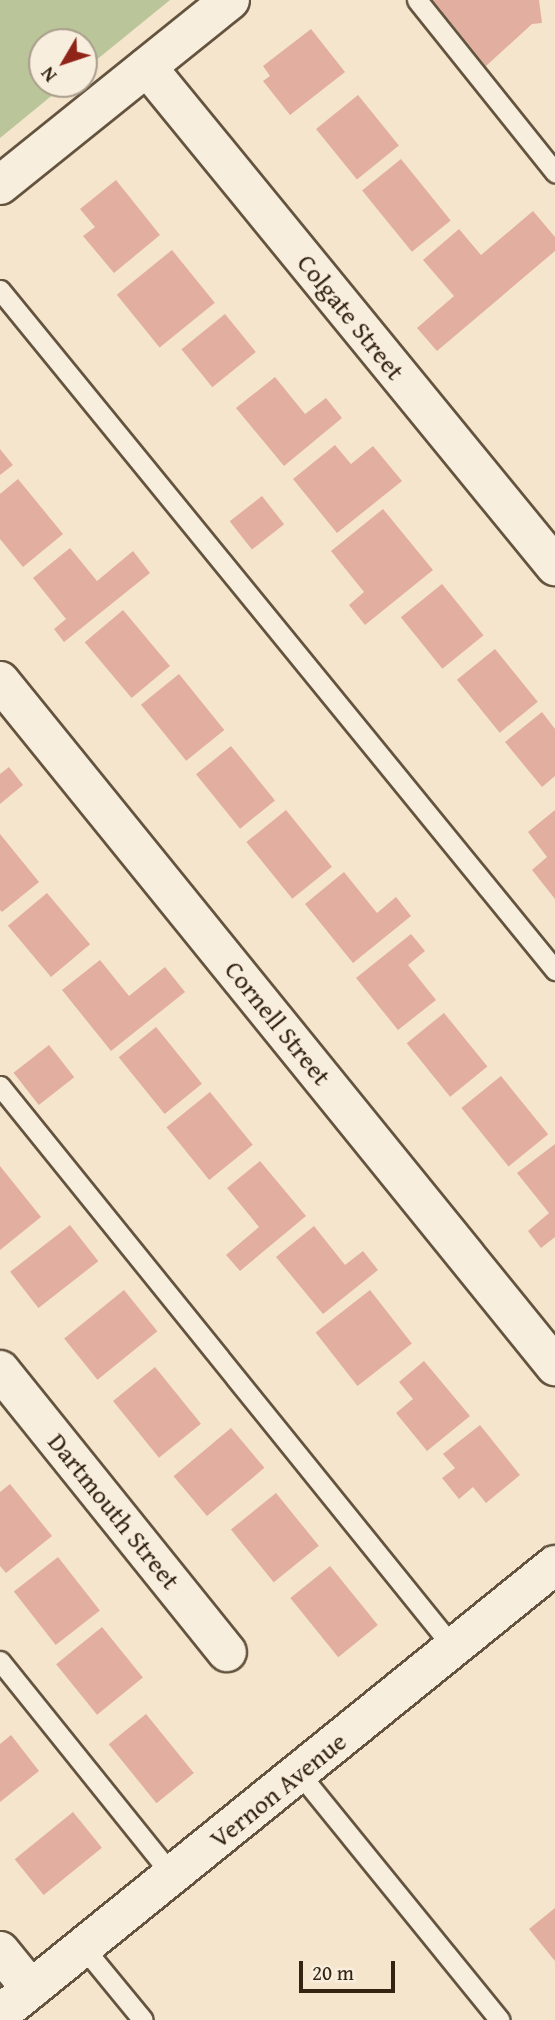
<!DOCTYPE html>
<style>
body{margin:0}
#map{position:relative;width:555px;height:2020px;overflow:hidden;background:#f5e5cc;font-family:"Gentium Book Plus",serif}
div>[style]{position:absolute}
[style*='--x']{left:calc(var(--x)*1px);top:calc(var(--y)*1px);width:calc(var(--w)*1px);rotate:calc(var(--a)*1deg)}
.green>*{inset:0;background:#bac599}
.building>*{inset:0;background:#e2aea0;transform-origin:0 0}
.roads{filter:drop-shadow(2px 0 #64543f) drop-shadow(-2px 0 #64543f) drop-shadow(0 2px #64543f) drop-shadow(0 -2px #64543f)}
.service>*{height:19px;margin:-9.5px;padding:0 9.5px;transform-origin:9.5px;border-radius:9.5px;background:#f8eede}
.minor>*{height:38px;margin:-19px;padding:0 19px;transform-origin:19px;border-radius:19px;background:#f8eede}
.tertiary>*{height:38px;margin:-19px;padding:0 19px;transform-origin:19px;border-radius:19px;background:#f8eede}
span{translate:-50% -50%;white-space:nowrap;text-align:center;line-height:1.15;-webkit-text-stroke:5px #f8eede;paint-order:stroke}
.street-label{font-size:26px;color:#332310}
.north{position:absolute;left:28px;top:28px;width:70px;height:70px;box-sizing:border-box;background:#f8eede;border:2px solid #a99d8c;border-radius:50%;rotate:231deg;font-size:19px;font-weight:700;line-height:28px;text-align:center;color:#332310}
.north::after{content:'';display:block;margin:auto;width:24px;height:32px;background:#8f2418;clip-path:polygon(50% 0,100% 100%,50% 72%,0 100%)}
.scale{position:absolute;left:299px;top:1961px;width:96px;height:32px;box-sizing:border-box;border:4px solid #332310;border-top:0;padding-left:9px;font-size:21px;line-height:24px;white-space:nowrap;color:#332310;-webkit-text-stroke:5px #f8eede;paint-order:stroke}
</style>
<div id="map">
<div class="green">
<div style="clip-path:polygon(0 0,170px 0,84px 70px,84px 42px,42px 42px,42px 84px,66px 84px,0 138px)"></div>
</div>
<div class="building">
<div style="clip-path:polygon(433px 0,539px 0,542px 23px,532px 24px,486px 66px)"></div>
<div style="clip-path:polygon(311px 29px,345px 72px,290px 115px,263px 81px,270px 76px,263px 66px)"></div>
<div style="left:358px;top:95px;width:65px;height:54px;rotate:51deg"></div>
<div style="left:401px;top:159px;width:79px;height:50px;rotate:51deg"></div>
<div style="clip-path:polygon(116px 180px,160px 235px,114px 273px,83px 236px,95px 227px,80px 209px)"></div>
<div style="clip-path:polygon(533px 211px,555px 237px,555px 251px,437px 351px,417px 328px,454px 296px,423px 260px,459px 229px,481px 255px)"></div>
<div style="left:172px;top:250px;width:68px;height:71px;rotate:51deg"></div>
<div style="left:225px;top:314px;width:49px;height:56px;rotate:51deg"></div>
<div style="clip-path:polygon(275px 377px,305px 414px,326px 398px,342px 418px,284px 466px,236px 408px)"></div>
<div style="clip-path:polygon(335px 445px,351px 464px,373px 446px,402px 481px,337px 533px,293px 479px)"></div>
<div style="clip-path:polygon(0 449px,13px 465px,0 475px)"></div>
<div style="clip-path:polygon(18px 479px,63px 534px,23px 567px,0 539px,0 494px)"></div>
<div style="left:262px;top:496px;width:36px;height:41px;rotate:52deg"></div>
<div style="clip-path:polygon(383px 509px,433px 570px,365px 625px,349px 605px,364px 592px,331px 551px)"></div>
<div style="clip-path:polygon(70px 548px,97px 581px,133px 551px,150px 573px,64px 642px,54px 629px,66px 619px,33px 578px)"></div>
<div style="left:442px;top:584px;width:66px;height:53px;rotate:51deg"></div>
<div style="left:123px;top:610px;width:73px;height:50px;rotate:50deg"></div>
<div style="left:495px;top:649px;width:68px;height:49px;rotate:51deg"></div>
<div style="left:179px;top:674px;width:72px;height:49px;rotate:51deg"></div>
<div style="clip-path:polygon(542px 712px,555px 729px,555px 776px,542px 787px,505px 742px)"></div>
<div style="left:231px;top:746px;width:70px;height:45px;rotate:51deg"></div>
<div style="clip-path:polygon(9px 767px,23px 785px,0 804px,0 774px)"></div>
<div style="left:286px;top:810px;width:73px;height:51px;rotate:51deg"></div>
<div style="clip-path:polygon(555px 810px,555px 899px,532px 870px,547px 857px,528px 832px)"></div>
<div style="clip-path:polygon(0 834px,39px 882px,2px 912px,0 910px)"></div>
<div style="clip-path:polygon(344px 872px,377px 913px,396px 897px,411px 916px,353px 963px,305px 904px)"></div>
<div style="left:47px;top:893px;width:67px;height:51px;rotate:50deg"></div>
<div style="clip-path:polygon(411px 934px,425px 951px,408px 965px,436px 1000px,398px 1030px,356px 978px)"></div>
<div style="clip-path:polygon(100px 960px,129px 996px,165px 967px,185px 992px,111px 1051px,62px 990px)"></div>
<div style="left:444px;top:1013px;width:69px;height:48px;rotate:51deg"></div>
<div style="left:156px;top:1027px;width:73px;height:48px;rotate:51deg"></div>
<div style="left:49px;top:1045px;width:41px;height:45px;rotate:52deg"></div>
<div style="left:501px;top:1076px;width:75px;height:51px;rotate:51deg"></div>
<div style="left:210px;top:1092px;width:68px;height:56px;rotate:51deg"></div>
<div style="clip-path:polygon(555px 1144px,555px 1237px,541px 1248px,528px 1231px,549px 1213px,517px 1173px)"></div>
<div style="clip-path:polygon(260px 1161px,306px 1216px,240px 1271px,226px 1255px,259px 1227px,227px 1188px)"></div>
<div style="clip-path:polygon(0 1166px,41px 1217px,0 1250px)"></div>
<div style="left:70px;top:1225px;width:46px;height:76px;rotate:52deg"></div>
<div style="clip-path:polygon(314px 1226px,345px 1265px,363px 1251px,378px 1270px,323px 1314px,276px 1257px)"></div>
<div style="left:124px;top:1290px;width:53px;height:77px;rotate:51deg"></div>
<div style="left:370px;top:1290px;width:68px;height:69px;rotate:52deg"></div>
<div style="clip-path:polygon(424px 1361px,470px 1416px,427px 1451px,396px 1413px,413px 1399px,399px 1382px)"></div>
<div style="left:155px;top:1367px;width:73px;height:54px;rotate:51deg"></div>
<div style="clip-path:polygon(480px 1425px,520px 1475px,486px 1503px,473px 1487px,459px 1499px,442px 1478px,455px 1468px,443px 1454px)"></div>
<div style="left:231px;top:1428px;width:52px;height:75px;rotate:50deg"></div>
<div style="clip-path:polygon(10px 1484px,52px 1536px,6px 1573px,0 1566px,0 1492px)"></div>
<div style="left:276px;top:1493px;width:68px;height:58px;rotate:51deg"></div>
<div style="left:58px;top:1557px;width:68px;height:56px;rotate:52deg"></div>
<div style="left:330px;top:1566px;width:76px;height:51px;rotate:51deg"></div>
<div style="left:102px;top:1627px;width:65px;height:59px;rotate:51deg"></div>
<div style="left:146px;top:1714px;width:76px;height:48px;rotate:51deg"></div>
<div style="clip-path:polygon(11px 1735px,39px 1771px,0 1802px,0 1744px)"></div>
<div style="left:73px;top:1812px;width:46px;height:75px;rotate:51deg"></div>
<div style="clip-path:polygon(555px 1908px,555px 1961px,529px 1929px)"></div>
</div>
<div class="roads">
<div class="service">
<div style="--x:417;--y:0;--w:221;--a:51.3"></div>
<div style="--x:0;--y:290;--w:878;--a:50.78"></div>
<div style="--x:0;--y:1086;--w:721;--a:51.08"></div>
<div style="--x:0;--y:1661;--w:275;--a:51.2"></div>
<div style="--x:299;--y:1773;--w:318;--a:50.9"></div>
<div style="--x:83;--y:1947;--w:94;--a:50.6"></div>
</div>
<div class="minor">
<div style="--x:147;--y:67;--w:645;--a:50.73"></div>
<div style="--x:0;--y:681;--w:882;--a:50.98"></div>
<div style="--x:0;--y:1370;--w:362;--a:51.2"></div>
<div style="--x:0;--y:1951;--w:49;--a:50.8"></div>
<div style="--x:0;--y:2014;--w:714;--a:-38.97"></div>
</div>
<div class="tertiary">
<div style="--x:0;--y:185;--w:295;--a:-38.8"></div>
</div>
</div>
<div class="street-label">
<span style="left:351px;top:317px;rotate:51deg">Colgate Street</span>
<span style="left:278px;top:1023px;rotate:51deg">Cornell Street</span>
<span style="left:114px;top:1511px;rotate:51deg">Dartmouth Street</span>
<span style="left:278px;top:1790px;rotate:-39deg">Vernon Avenue</span>
</div>
<div class="north">N</div>
<div class="scale">20 m</div>
</div>
